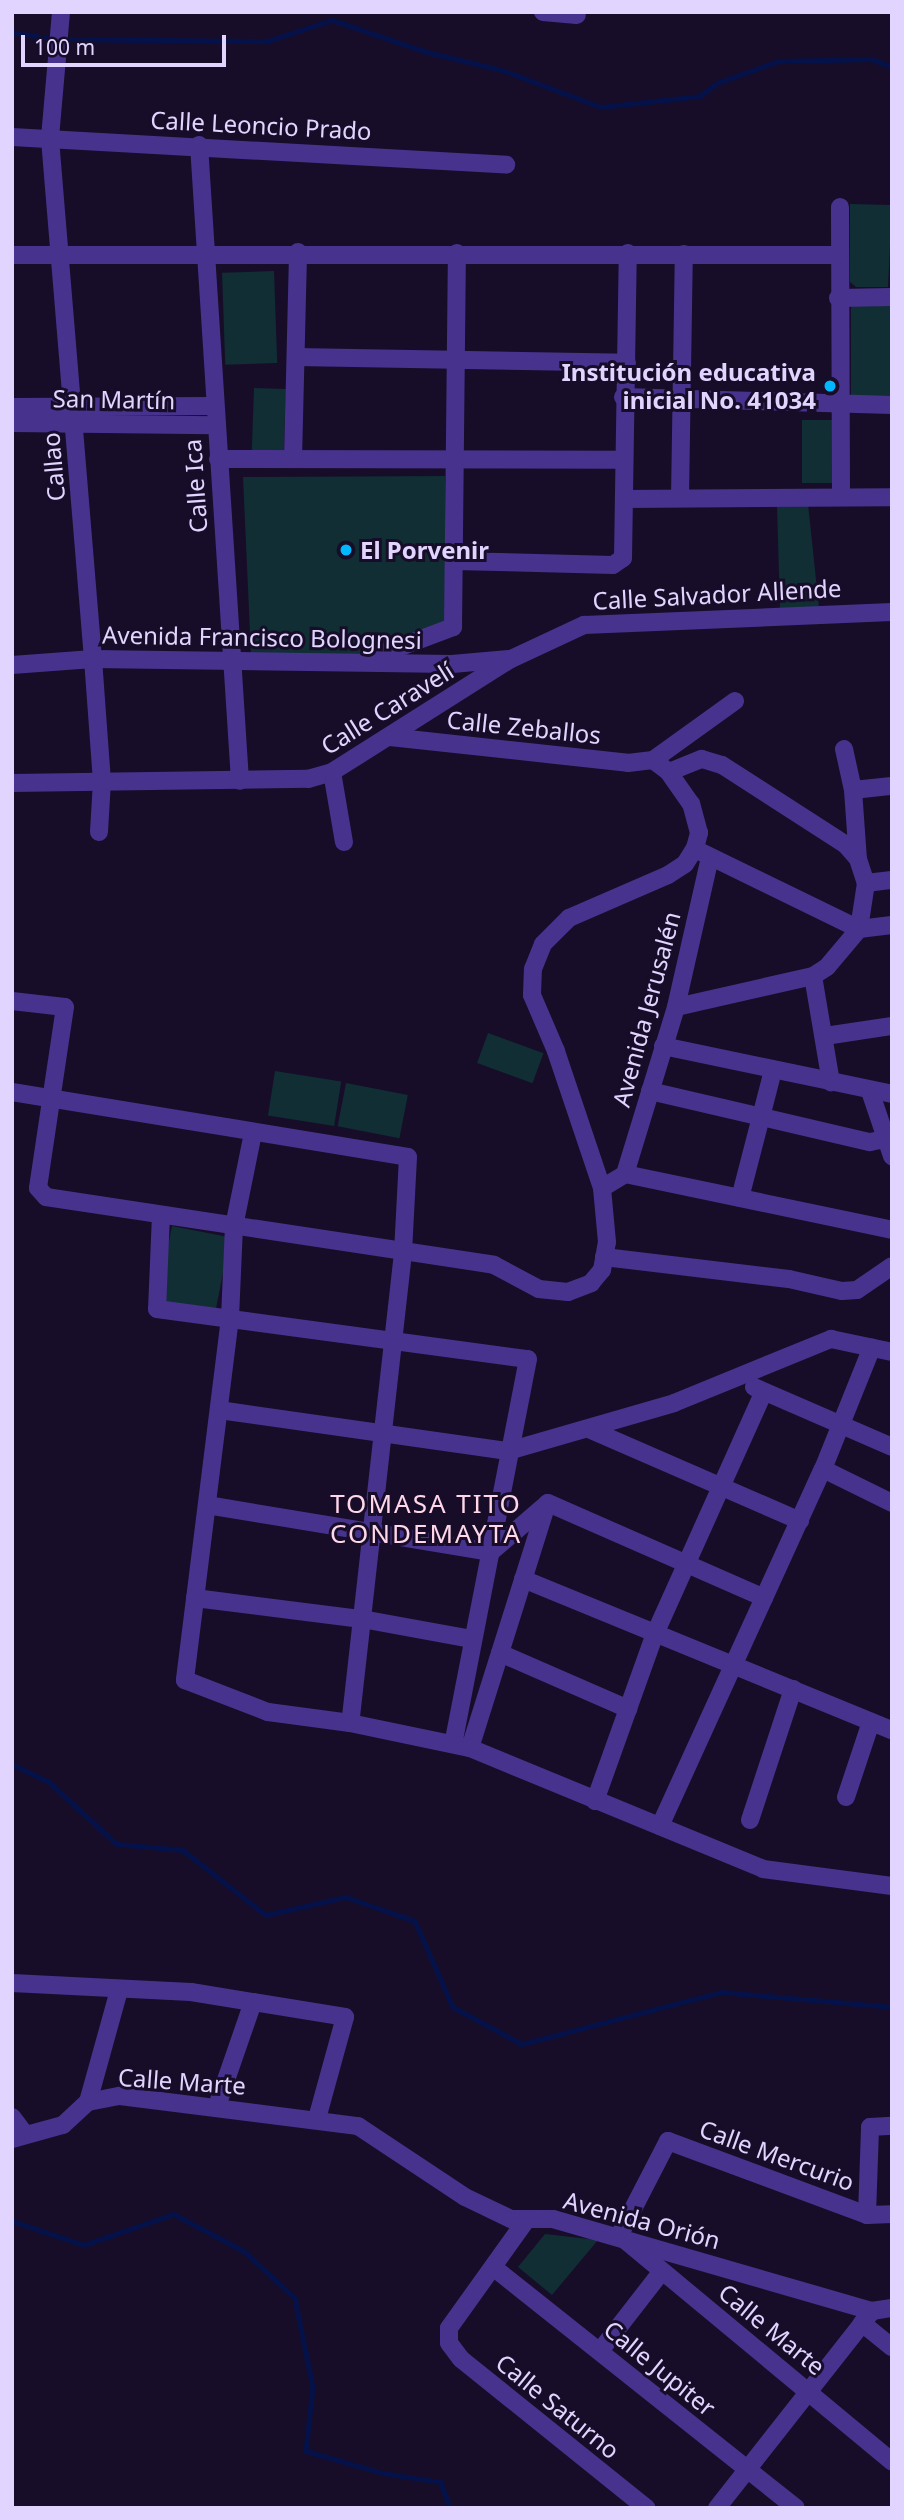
<!DOCTYPE html>
<meta charset="utf-8">
<style>
body{margin:0}
#map{position:relative;width:904px;height:2520px;overflow:hidden;background:#170d29;font-family:"Noto Sans",sans-serif}
div>[style]{position:absolute}
[style*='--x']{left:calc(var(--x)*1px);top:calc(var(--y)*1px);width:calc(var(--w)*1px);rotate:calc(var(--a)*1deg)}
.green>*{inset:0;background:#102e34;transform-origin:0 0}
.stream>*{height:4.5px;margin:-2.25px;padding:0 2.25px;transform-origin:2.25px;border-radius:2.25px;background:#05124a}
.minor>*{height:18px;margin:-9px;padding:0 9px;transform-origin:9px;border-radius:9px;background:#47338d}
.dots>*{width:19px;height:19px;translate:-50% -50%;box-sizing:border-box;border:4px solid #170d29;border-radius:50%}
span{translate:-50% -50%;white-space:nowrap;text-align:center;line-height:1.15;-webkit-text-stroke:6px #170d29;paint-order:stroke}
.street-label{font-size:24px;color:#e1d5ff}
.poi-label{font-size:24px;color:#e1d5ff;font-weight:700}
.right{translate:-100% -50%;text-align:right}
.left{translate:0 -50%;text-align:left}
.neighbourhood-label{font-size:26px;color:#ffd7e9;letter-spacing:2px}
.frame{position:absolute;inset:0;border:14px solid #e1d5ff;pointer-events:none}
.scale{position:absolute;left:21px;top:35px;width:205px;height:32px;box-sizing:border-box;border:4px solid #e1d5ff;border-top:0;padding-left:9px;font-size:21px;line-height:24px;white-space:nowrap;color:#e1d5ff;-webkit-text-stroke:5px #170d29;paint-order:stroke}
</style>
<div id="map">
<div class="green">
<div style="clip-path:polygon(850px 204px,892px 205px,888px 287px,856px 287px,850px 282px)"></div>
<div style="left:274px;top:271px;width:92px;height:52px;rotate:88deg"></div>
<div style="left:851px;top:304px;width:41px;height:93px"></div>
<div style="left:254px;top:388px;width:32px;height:65px;rotate:2deg"></div>
<div style="left:802px;top:420px;width:38px;height:63px"></div>
<div style="clip-path:polygon(445px 476px,446px 623px,357px 656px,251px 655px,243px 477px)"></div>
<div style="clip-path:polygon(808px 504px,819px 608px,780px 609px,777px 505px)"></div>
<div style="left:488px;top:1033px;width:59px;height:32px;rotate:20deg"></div>
<div style="left:275px;top:1071px;width:67px;height:45px;rotate:9deg"></div>
<div style="left:346px;top:1083px;width:63px;height:44px;rotate:11deg"></div>
<div style="left:172px;top:1226px;width:59px;height:77px;rotate:11deg"></div>
<div style="clip-path:polygon(545px 2234px,598px 2240px,552px 2295px,518px 2267px)"></div>
</div>
<div class="stream">
<div style="--x:12;--y:32;--w:43;--a:9.5"></div>
<div style="--x:63;--y:39;--w:205;--a:0.6"></div>
<div style="--x:268;--y:41;--w:67;--a:-18.2"></div>
<div style="--x:332;--y:20;--w:100;--a:18.6"></div>
<div style="--x:427;--y:52;--w:77;--a:13.5"></div>
<div style="--x:502;--y:70;--w:106;--a:20.5"></div>
<div style="--x:601;--y:107;--w:100;--a:-6.3"></div>
<div style="--x:700;--y:96;--w:21;--a:-37"></div>
<div style="--x:717;--y:83;--w:66;--a:-19.5"></div>
<div style="--x:779;--y:61;--w:93;--a:-1.2"></div>
<div style="--x:872;--y:59;--w:22;--a:22"></div>
<div style="--x:12;--y:1764;--w:41;--a:25.9"></div>
<div style="--x:49;--y:1782;--w:92;--a:42.4"></div>
<div style="--x:117;--y:1844;--w:66;--a:5.2"></div>
<div style="--x:183;--y:1850;--w:105;--a:38.1"></div>
<div style="--x:266;--y:1915;--w:82;--a:-12.7"></div>
<div style="--x:346;--y:1897;--w:73;--a:19.2"></div>
<div style="--x:415;--y:1921;--w:94;--a:66.2"></div>
<div style="--x:453;--y:2007;--w:78;--a:28.2"></div>
<div style="--x:522;--y:2044;--w:207;--a:-14.6"></div>
<div style="--x:722;--y:1992;--w:171;--a:5"></div>
<div style="--x:12;--y:2221;--w:76;--a:18.4"></div>
<div style="--x:84;--y:2245;--w:95;--a:-19"></div>
<div style="--x:174;--y:2214;--w:79;--a:27.9"></div>
<div style="--x:244;--y:2251;--w:69;--a:42.7"></div>
<div style="--x:295;--y:2298;--w:91;--a:78.6"></div>
<div style="--x:313;--y:2387;--w:64;--a:96.2"></div>
<div style="--x:306;--y:2451;--w:80;--a:15.9"></div>
<div style="--x:383;--y:2473;--w:59;--a:8.8"></div>
<div style="--x:441;--y:2482;--w:28;--a:71"></div>
</div>
<div class="minor">
<div style="--x:61;--y:12;--w:127;--a:95"></div>
<div style="--x:50;--y:139;--w:522;--a:85.27"></div>
<div style="--x:93;--y:659;--w:122;--a:85.8"></div>
<div style="--x:102;--y:781;--w:51;--a:93.4"></div>
<div style="--x:543;--y:12;--w:34;--a:5"></div>
<div style="--x:12;--y:137;--w:495;--a:3.2"></div>
<div style="--x:199;--y:145;--w:637;--a:86.31"></div>
<div style="--x:840;--y:207;--w:290;--a:89.8"></div>
<div style="--x:12;--y:255;--w:827;--a:0"></div>
<div style="--x:838;--y:298;--w:54;--a:-1.1"></div>
<div style="--x:296;--y:357;--w:331;--a:1"></div>
<div style="--x:623;--y:397;--w:269;--a:1.7"></div>
<div style="--x:12;--y:407;--w:202;--a:-0.3"></div>
<div style="--x:12;--y:423;--w:203;--a:0.6"></div>
<div style="--x:218;--y:459;--w:406;--a:0.1"></div>
<div style="--x:293;--y:459;--w:207;--a:-88.6"></div>
<div style="--x:680;--y:498;--w:244;--a:-89.1"></div>
<div style="--x:624;--y:499;--w:268;--a:-0.4"></div>
<div style="--x:454;--y:561;--w:159;--a:1.4"></div>
<div style="--x:613;--y:565;--w:12;--a:-35"></div>
<div style="--x:623;--y:558;--w:305;--a:-89.1"></div>
<div style="--x:368;--y:659;--w:91;--a:-20.6"></div>
<div style="--x:453;--y:627;--w:374;--a:-89.4"></div>
<div style="--x:12;--y:665;--w:81;--a:-4.2"></div>
<div style="--x:93;--y:659;--w:359;--a:0.8"></div>
<div style="--x:452;--y:664;--w:57;--a:-5"></div>
<div style="--x:390;--y:737;--w:239;--a:6.2"></div>
<div style="--x:628;--y:763;--w:25;--a:-7"></div>
<div style="--x:653;--y:760;--w:101;--a:-35.7"></div>
<div style="--x:844;--y:749;--w:42;--a:77.6"></div>
<div style="--x:853;--y:790;--w:69;--a:85.9"></div>
<div style="--x:332;--y:772;--w:71;--a:80.3"></div>
<div style="--x:669;--y:772;--w:35;--a:-22"></div>
<div style="--x:702;--y:759;--w:21;--a:17"></div>
<div style="--x:722;--y:765;--w:148;--a:32.8"></div>
<div style="--x:846;--y:845;--w:18;--a:49"></div>
<div style="--x:858;--y:859;--w:25;--a:72"></div>
<div style="--x:866;--y:883;--w:47;--a:98.7"></div>
<div style="--x:859;--y:929;--w:50;--a:130.1"></div>
<div style="--x:827;--y:967;--w:17;--a:147"></div>
<div style="--x:813;--y:976;--w:140;--a:167.2"></div>
<div style="--x:12;--y:783;--w:296;--a:-0.8"></div>
<div style="--x:308;--y:779;--w:25;--a:-16"></div>
<div style="--x:332;--y:772;--w:212;--a:-32.3"></div>
<div style="--x:511;--y:659;--w:81;--a:-25"></div>
<div style="--x:584;--y:625;--w:308;--a:-2.4"></div>
<div style="--x:853;--y:790;--w:39;--a:-6"></div>
<div style="--x:701;--y:852;--w:176;--a:26"></div>
<div style="--x:859;--y:929;--w:33;--a:-7"></div>
<div style="--x:866;--y:883;--w:26;--a:-7"></div>
<div style="--x:813;--y:976;--w:108;--a:80.4"></div>
<div style="--x:12;--y:1001;--w:53;--a:6.5"></div>
<div style="--x:65;--y:1007;--w:183;--a:98.5"></div>
<div style="--x:38;--y:1188;--w:12;--a:48"></div>
<div style="--x:46;--y:1197;--w:453;--a:8.6"></div>
<div style="--x:494;--y:1265;--w:51;--a:28.1"></div>
<div style="--x:539;--y:1289;--w:29;--a:6"></div>
<div style="--x:568;--y:1292;--w:25;--a:-21"></div>
<div style="--x:591;--y:1283;--w:17;--a:-50"></div>
<div style="--x:602;--y:1270;--w:28;--a:-80"></div>
<div style="--x:607;--y:1242;--w:54;--a:-95.3"></div>
<div style="--x:602;--y:1188;--w:145;--a:-108.6"></div>
<div style="--x:556;--y:1051;--w:61;--a:-113.2"></div>
<div style="--x:532;--y:995;--w:26;--a:-88"></div>
<div style="--x:533;--y:969;--w:27;--a:-68"></div>
<div style="--x:543;--y:944;--w:37;--a:-45"></div>
<div style="--x:569;--y:918;--w:108;--a:-23.5"></div>
<div style="--x:668;--y:875;--w:20;--a:-33"></div>
<div style="--x:685;--y:864;--w:19;--a:-58"></div>
<div style="--x:695;--y:848;--w:16;--a:-75"></div>
<div style="--x:699;--y:833;--w:30;--a:-105"></div>
<div style="--x:691;--y:804;--w:39;--a:-125"></div>
<div style="--x:669;--y:772;--w:20;--a:-143"></div>
<div style="--x:825;--y:1036;--w:68;--a:-8.5"></div>
<div style="--x:663;--y:1046;--w:234;--a:11.8"></div>
<div style="--x:650;--y:1091;--w:226;--a:13.1"></div>
<div style="--x:870;--y:1142;--w:16;--a:-11"></div>
<div style="--x:870;--y:1091;--w:69;--a:71.3"></div>
<div style="--x:12;--y:1092;--w:401;--a:9.3"></div>
<div style="--x:408;--y:1157;--w:96;--a:93"></div>
<div style="--x:403;--y:1253;--w:473;--a:96.4"></div>
<div style="--x:253;--y:1133;--w:95;--a:101.5"></div>
<div style="--x:234;--y:1226;--w:92;--a:92.5"></div>
<div style="--x:230;--y:1318;--w:365;--a:97.1"></div>
<div style="--x:185;--y:1680;--w:89;--a:21.1"></div>
<div style="--x:268;--y:1712;--w:83;--a:7.6"></div>
<div style="--x:350;--y:1723;--w:123;--a:11.8"></div>
<div style="--x:470;--y:1748;--w:317;--a:22.4"></div>
<div style="--x:763;--y:1869;--w:130;--a:7.5"></div>
<div style="--x:625;--y:1174;--w:175;--a:-73"></div>
<div style="--x:676;--y:1007;--w:154;--a:-77.2"></div>
<div style="--x:602;--y:1188;--w:27;--a:-31"></div>
<div style="--x:625;--y:1174;--w:273;--a:11.8"></div>
<div style="--x:740;--y:1198;--w:132;--a:-75.5"></div>
<div style="--x:161;--y:1215;--w:94;--a:92.4"></div>
<div style="--x:157;--y:1309;--w:374;--a:7.7"></div>
<div style="--x:528;--y:1359;--w:392;--a:101"></div>
<div style="--x:604;--y:1257;--w:186;--a:6.8"></div>
<div style="--x:789;--y:1279;--w:54;--a:12.8"></div>
<div style="--x:842;--y:1291;--w:15;--a:-4"></div>
<div style="--x:857;--y:1290;--w:42;--a:-34.4"></div>
<div style="--x:754;--y:1387;--w:150;--a:23.5"></div>
<div style="--x:219;--y:1410;--w:292;--a:8.1"></div>
<div style="--x:508;--y:1451;--w:173;--a:-16.1"></div>
<div style="--x:674;--y:1403;--w:170;--a:-22.2"></div>
<div style="--x:831;--y:1339;--w:62;--a:12"></div>
<div style="--x:591;--y:1430;--w:228;--a:23.5"></div>
<div style="--x:823;--y:1469;--w:77;--a:26.2"></div>
<div style="--x:207;--y:1505;--w:288;--a:9.4"></div>
<div style="--x:491;--y:1552;--w:75;--a:-40.7"></div>
<div style="--x:548;--y:1503;--w:236;--a:23.7"></div>
<div style="--x:523;--y:1579;--w:399;--a:22.3"></div>
<div style="--x:195;--y:1598;--w:168;--a:7.2"></div>
<div style="--x:362;--y:1619;--w:112;--a:10.3"></div>
<div style="--x:500;--y:1653;--w:140;--a:23.6"></div>
<div style="--x:470;--y:1748;--w:256;--a:-72.5"></div>
<div style="--x:846;--y:1797;--w:79;--a:-71.6"></div>
<div style="--x:595;--y:1801;--w:175;--a:-70.3"></div>
<div style="--x:654;--y:1636;--w:265;--a:-65.8"></div>
<div style="--x:750;--y:1820;--w:138;--a:-71.8"></div>
<div style="--x:660;--y:1826;--w:392;--a:-65.5"></div>
<div style="--x:823;--y:1469;--w:131;--a:-68.1"></div>
<div style="--x:12;--y:1983;--w:179;--a:2.9"></div>
<div style="--x:191;--y:1992;--w:156;--a:9.2"></div>
<div style="--x:345;--y:2017;--w:106;--a:105.4"></div>
<div style="--x:88;--y:2102;--w:116;--a:-74.5"></div>
<div style="--x:217;--y:2106;--w:110;--a:-70.9"></div>
<div style="--x:12;--y:2117;--w:21;--a:53"></div>
<div style="--x:12;--y:2139;--w:53;--a:-15.4"></div>
<div style="--x:63;--y:2125;--w:34;--a:-43"></div>
<div style="--x:88;--y:2102;--w:33;--a:-11"></div>
<div style="--x:120;--y:2096;--w:240;--a:7.2"></div>
<div style="--x:358;--y:2126;--w:128;--a:33.6"></div>
<div style="--x:465;--y:2197;--w:51;--a:25.6"></div>
<div style="--x:511;--y:2219;--w:42;--a:0"></div>
<div style="--x:553;--y:2219;--w:332;--a:16.1"></div>
<div style="--x:872;--y:2311;--w:20;--a:-9"></div>
<div style="--x:867;--y:2215;--w:88;--a:-88"></div>
<div style="--x:870;--y:2127;--w:22;--a:-3"></div>
<div style="--x:527;--y:2219;--w:134;--a:125.6"></div>
<div style="--x:449;--y:2328;--w:15;--a:90"></div>
<div style="--x:449;--y:2343;--w:20;--a:53"></div>
<div style="--x:461;--y:2359;--w:238;--a:38.8"></div>
<div style="--x:619;--y:2236;--w:107;--a:-62.7"></div>
<div style="--x:668;--y:2141;--w:212;--a:20.4"></div>
<div style="--x:867;--y:2215;--w:25;--a:-2"></div>
<div style="--x:625;--y:2240;--w:347;--a:39.7"></div>
<div style="--x:493;--y:2267;--w:387;--a:38.5"></div>
<div style="--x:862;--y:2323;--w:38;--a:39"></div>
<div style="--x:600;--y:2351;--w:101;--a:-52.2"></div>
<div style="--x:717;--y:2508;--w:251;--a:-51.8"></div>
</div>
<div class="dots">
<div style="left:830px;top:386px;background:#01b8ff"></div>
<div style="left:346px;top:550px;background:#01b8ff"></div>
</div>
<div class="street-label">
<span style="left:261px;top:125px;rotate:3deg">Calle Leoncio Prado</span>
<span style="left:114px;top:399px;rotate:1deg">San Martín</span>
<span style="left:53px;top:467px;rotate:-95deg">Callao</span>
<span style="left:195px;top:486px;rotate:-94deg">Calle Ica</span>
<span style="left:717px;top:594px;rotate:-3deg">Calle Salvador Allende</span>
<span style="left:262px;top:637px;rotate:1deg">Avenida Francisco Bolognesi</span>
<span style="left:387px;top:708px;rotate:-32deg">Calle Caravelí</span>
<span style="left:524px;top:727px;rotate:6deg">Calle Zeballos</span>
<span style="left:646px;top:1009px;rotate:-75deg">Avenida Jerusalén</span>
<span style="left:182px;top:2081px;rotate:4deg">Calle Marte</span>
<span style="left:777px;top:2155px;rotate:20deg">Calle Mercurio</span>
<span style="left:642px;top:2220px;rotate:15deg">Avenida Orión</span>
<span style="left:772px;top:2329px;rotate:39deg">Calle Marte</span>
<span style="left:660px;top:2368px;rotate:39deg">Calle Jupiter</span>
<span style="left:558px;top:2406px;rotate:39deg">Calle Saturno</span>
</div>
<div class="poi-label">
<span class="right" style="left:816px;top:386px">Institución educativa<br>inicial No. 41034</span>
<span class="left" style="left:360px;top:550px">El Porvenir</span>
</div>
<div class="neighbourhood-label">
<span style="left:426px;top:1519px">TOMASA TITO<br>CONDEMAYTA</span>
</div>
<div class="frame"></div>
<div class="scale">100 m</div>
</div>
